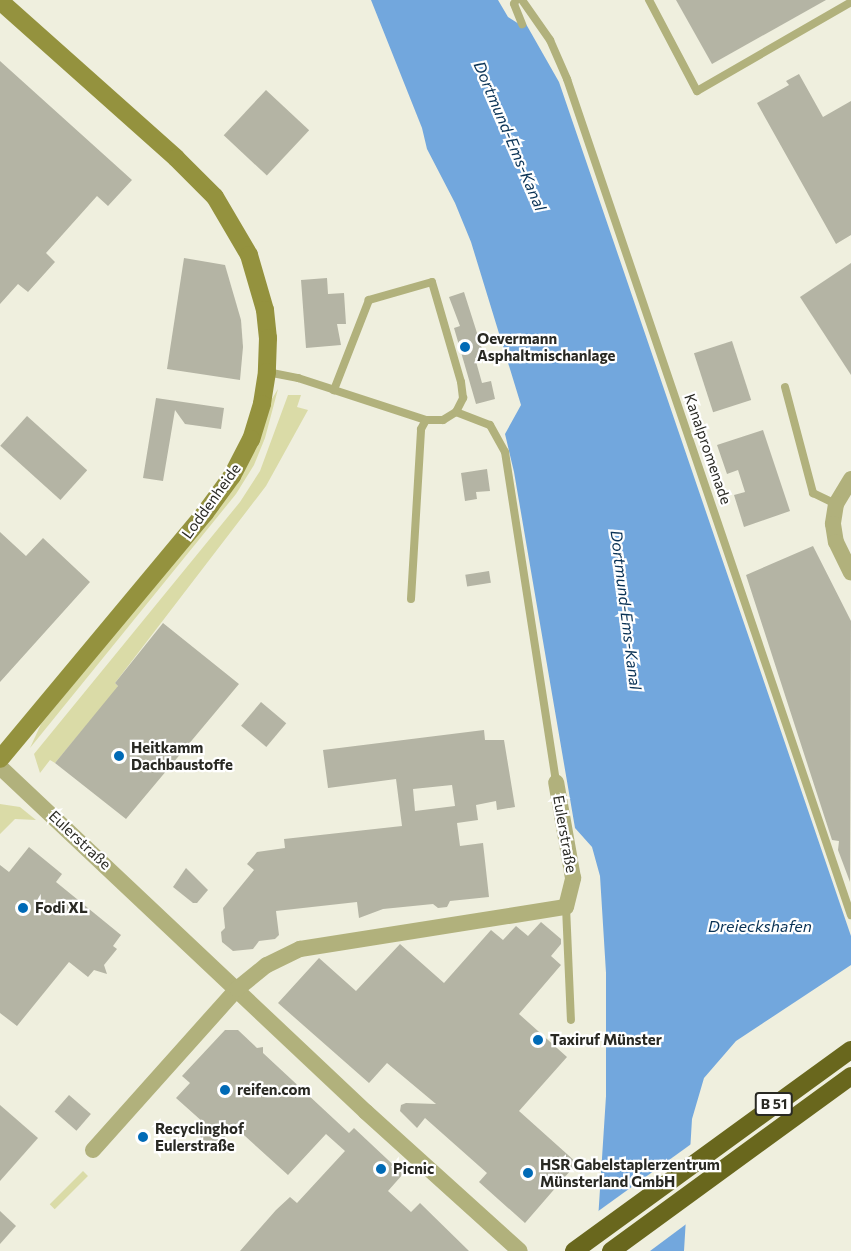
<!DOCTYPE html>
<meta charset="utf-8">
<style>
body{margin:0}
#map{position:relative;width:851px;height:1251px;overflow:hidden;background:#efefde;font-family:Commissioner,sans-serif}
div>[style]{position:absolute}
[style*='--x']{left:calc(var(--x)*1px);top:calc(var(--y)*1px);width:calc(var(--w)*1px);rotate:calc(var(--a)*1deg)}
.green>*{inset:0;background:#dadba7;transform-origin:0 0}
.water>*{inset:0;background:#72a7dd}
.pier>*{inset:0;background:#efefde}
.building>*{inset:0;background:#b4b4a4;transform-origin:0 0}
.lane>*{height:8px;margin:-4px;padding:0 4px;transform-origin:4px;border-radius:4px;background:#b1b17c}
.street>*{height:16px;margin:-8px;padding:0 8px;transform-origin:8px;border-radius:8px;background:#b1b17c}
.secondary>*{height:18px;margin:-9px;padding:0 9px;transform-origin:9px;border-radius:9px;background:#94923e}
.highway>*{height:18px;margin:-9px;padding:0 9px;transform-origin:9px;border-radius:9px;background:#69671d}
.dots>*{width:16px;height:16px;translate:-50% -50%;box-sizing:border-box;border:3px solid #fff;border-radius:50%}
span{translate:-50% -50%;white-space:nowrap;text-align:center;line-height:1.15;-webkit-text-stroke:4.5px #fff;paint-order:stroke}
.shield-label span{padding:2px 4px;background:#fff;border:2px solid;border-radius:4px;-webkit-text-stroke-width:0}
.shield-label{font-size:14px;color:#292923;font-weight:700}
.poi-label{font-size:15px;color:#292923;font-weight:700}
.left{translate:0 -50%;text-align:left}
.street-label{font-size:15px;color:#292923}
.water-label{font-size:16px;color:#093255;font-style:italic}
</style>
<div id="map">
<div class="green">
<div style="clip-path:polygon(278px 389px,265px 438px,254px 465px,236px 494px,30px 748px,41px 724px,168px 569px)"></div>
<div style="clip-path:polygon(288px 395px,301px 395px,297px 407px,308px 410px,266px 486px,115px 683px,118px 686px,115px 691px,55px 763px,50px 760px,40px 773px,34px 754px,240px 502px,260px 471px)"></div>
<div style="clip-path:polygon(0 804px,20px 807px,36px 820px,15px 819px,0 834px)"></div>
<div style="left:83px;top:1171px;width:7px;height:47px;rotate:45deg"></div>
</div>
<div class="water">
<div style="clip-path:polygon(371px 0,498px 0,508px 17px,519px 24px,526px 24px,559px 82px,851px 936px,851px 965px,736px 1041px,704px 1078px,692px 1119px,684px 1251px,596px 1251px,606px 1096px,606px 973px,600px 876px,592px 847px,575px 828px,514px 472px,505px 434px,521px 405px,471px 242px,455px 203px,427px 149px,422px 128px)"></div>
</div>
<div class="pier">
<div style="clip-path:polygon(694px 1142px,689px 1222px,650px 1251px,593px 1251px,597px 1212px)"></div>
</div>
<div class="building">
<div style="clip-path:polygon(676px 0,826px 0,712px 64px)"></div>
<div style="clip-path:polygon(0 61px,132px 180px,108px 206px,97px 196px,46px 253px,55px 262px,28px 292px,18px 284px,0 304px)"></div>
<div style="clip-path:polygon(799px 74px,823px 117px,851px 101px,851px 235px,836px 244px,757px 103px,789px 85px,786px 81px)"></div>
<div style="left:266px;top:90px;width:59px;height:62px;rotate:43deg"></div>
<div style="clip-path:polygon(184px 258px,225px 265px,241px 320px,243px 347px,240px 380px,167px 369px)"></div>
<div style="clip-path:polygon(851px 263px,851px 375px,800px 297px)"></div>
<div style="clip-path:polygon(327px 278px,328px 294px,344px 293px,346px 324px,337px 324px,341px 345px,306px 348px,301px 280px)"></div>
<div style="clip-path:polygon(464px 292px,484px 355px,475px 358px,482px 383px,491px 381px,495px 399px,476px 404px,454px 328px,460px 326px,449px 297px)"></div>
<div style="left:732px;top:341px;width:62px;height:40px;rotate:72deg"></div>
<div style="clip-path:polygon(156px 398px,224px 408px,221px 429px,185px 424px,175px 410px,163px 481px,143px 478px)"></div>
<div style="left:27px;top:416px;width:81px;height:40px;rotate:42deg"></div>
<div style="clip-path:polygon(763px 430px,790px 511px,744px 527px,734px 495px,745px 492px,738px 470px,727px 474px,717px 445px)"></div>
<div style="clip-path:polygon(487px 469px,490px 491px,476px 492px,477px 499px,465px 501px,461px 473px)"></div>
<div style="clip-path:polygon(0 532px,26px 556px,43px 538px,90px 582px,0 682px)"></div>
<div style="clip-path:polygon(813px 546px,851px 621px,850px 882px,838px 850px,839px 841px,832px 840px,746px 575px)"></div>
<div style="left:489px;top:571px;width:12px;height:24px;rotate:81deg"></div>
<div style="clip-path:polygon(163px 623px,239px 684px,126px 819px,55px 763px,118px 686px,115px 683px)"></div>
<div style="left:261px;top:702px;width:33px;height:31px;rotate:40deg"></div>
<div style="clip-path:polygon(evenodd,484px 730px,485px 740px,504px 740px,515px 807px,497px 810px,496px 801px,476px 805px,478px 820px,457px 823px,460px 846px,483px 843px,489px 897px,450px 901px,447px 907px,438px 908px,433px 904px,383px 909px,359px 918px,357px 902px,276px 911px,279px 935px,275px 939px,259px 941px,253px 949px,233px 951px,222px 942px,221px 932px,225px 928px,223px 908px,254px 870px,247px 864px,257px 852px,285px 848px,284px 839px,402px 826px,396px 779px,328px 788px,323px 750px,484px 730px,452px 785px,455px 806px,415px 811px,413px 789px,452px 785px)"></div>
<div style="clip-path:polygon(29px 847px,62px 874px,56px 882px,121px 935px,113px 946px,117px 949px,104px 965px,107px 974px,94px 970px,88px 977px,69px 962px,17px 1026px,0 1013px,0 865px,9px 872px)"></div>
<div style="clip-path:polygon(186px 868px,208px 890px,197px 903px,193px 903px,173px 887px)"></div>
<div style="clip-path:polygon(541px 922px,561px 939px,561px 944px,551px 956px,561px 965px,519px 1014px,567px 1057px,519px 1111px,577px 1163px,525px 1223px,479px 1182px,487px 1173px,425px 1118px,417px 1128px,400px 1111px,401px 1105px,406px 1103px,436px 1104px,387px 1063px,369px 1083px,278px 1003px,319px 958px,356px 991px,400px 944px,444px 983px,491px 930px,503px 940px,516px 926px,528px 936px)"></div>
<div style="clip-path:polygon(225px 1030px,238px 1030px,257px 1048px,263px 1047px,263px 1053px,349px 1133px,354px 1128px,403px 1174px,388px 1191px,411px 1212px,420px 1203px,469px 1251px,240px 1251px,276px 1210px,290px 1197px,297px 1203px,345px 1151px,326px 1134px,288px 1175px,234px 1126px,214px 1150px,196px 1133px,204px 1123px,176px 1098px,190px 1083px,182px 1076px)"></div>
<div style="left:69px;top:1095px;width:29px;height:22px;rotate:41deg"></div>
<div style="clip-path:polygon(0 1105px,38px 1138px,0 1181px)"></div>
<div style="clip-path:polygon(0 1211px,16px 1226px,0 1244px)"></div>
</div>
<div class="lane">
<div style="--x:516;--y:0;--w:4;--a:117"></div>
<div style="--x:514;--y:4;--w:22;--a:68"></div>
<div style="--x:522;--y:0;--w:49;--a:55"></div>
<div style="--x:550;--y:40;--w:43;--a:66.4"></div>
<div style="--x:567;--y:79;--w:883;--a:71.24"></div>
<div style="--x:649;--y:0;--w:103;--a:62.2"></div>
<div style="--x:697;--y:91;--w:178;--a:-30"></div>
<div style="--x:267;--y:372;--w:32;--a:11"></div>
<div style="--x:298;--y:378;--w:38;--a:18"></div>
<div style="--x:334;--y:390;--w:97;--a:18.1"></div>
<div style="--x:426;--y:420;--w:17;--a:0"></div>
<div style="--x:443;--y:420;--w:15;--a:-32"></div>
<div style="--x:456;--y:412;--w:16;--a:-63"></div>
<div style="--x:463;--y:398;--w:16;--a:-97"></div>
<div style="--x:461;--y:382;--w:104;--a:-106.2"></div>
<div style="--x:432;--y:282;--w:66;--a:164.1"></div>
<div style="--x:369;--y:300;--w:97;--a:111.3"></div>
<div style="--x:785;--y:387;--w:110;--a:75.2"></div>
<div style="--x:813;--y:493;--w:25;--a:26"></div>
<div style="--x:456;--y:412;--w:36;--a:21"></div>
<div style="--x:490;--y:425;--w:31;--a:61"></div>
<div style="--x:505;--y:452;--w:334;--a:81.2"></div>
<div style="--x:411;--y:599;--w:170;--a:-86.6"></div>
<div style="--x:421;--y:429;--w:10;--a:-61"></div>
<div style="--x:566;--y:907;--w:113;--a:87.5"></div>
</div>
<div class="street">
<div style="--x:851;--y:479;--w:29;--a:121"></div>
<div style="--x:836;--y:504;--w:20;--a:99"></div>
<div style="--x:833;--y:524;--w:18;--a:81"></div>
<div style="--x:836;--y:542;--w:34;--a:64"></div>
<div style="--x:0;--y:767;--w:503;--a:43.31"></div>
<div style="--x:366;--y:1112;--w:207;--a:42.1"></div>
<div style="--x:93;--y:1150;--w:216;--a:-48.2"></div>
<div style="--x:237;--y:989;--w:38;--a:-39"></div>
<div style="--x:267;--y:965;--w:37;--a:-26"></div>
<div style="--x:300;--y:949;--w:269;--a:-9"></div>
<div style="--x:566;--y:907;--w:30;--a:-76"></div>
<div style="--x:573;--y:878;--w:97;--a:-100"></div>
</div>
<div class="secondary">
<div style="--x:0;--y:1;--w:236;--a:41.7"></div>
<div style="--x:176;--y:158;--w:55;--a:45"></div>
<div style="--x:215;--y:197;--w:67;--a:59.6"></div>
<div style="--x:249;--y:255;--w:57;--a:73.8"></div>
<div style="--x:265;--y:310;--w:28;--a:84"></div>
<div style="--x:268;--y:338;--w:34;--a:92"></div>
<div style="--x:267;--y:372;--w:32;--a:99"></div>
<div style="--x:262;--y:404;--w:37;--a:107"></div>
<div style="--x:251;--y:439;--w:42;--a:117.2"></div>
<div style="--x:232;--y:476;--w:46;--a:126.1"></div>
<div style="--x:205;--y:513;--w:320;--a:129.8"></div>
</div>
<div class="highway">
<div style="--x:574;--y:1251;--w:342;--a:-36"></div>
<div style="--x:611;--y:1251;--w:297;--a:-36.1"></div>
</div>
<div class="dots">
<div style="left:465px;top:347px;background:#006ab6"></div>
<div style="left:119px;top:756px;background:#006ab6"></div>
<div style="left:23px;top:908px;background:#006ab6"></div>
<div style="left:538px;top:1040px;background:#006ab6"></div>
<div style="left:225px;top:1090px;background:#006ab6"></div>
<div style="left:143px;top:1137px;background:#006ab6"></div>
<div style="left:381px;top:1169px;background:#006ab6"></div>
<div style="left:528px;top:1173px;background:#006ab6"></div>
</div>
<div class="shield-label">
<span style="left:774px;top:1104px">B 51</span>
</div>
<div class="poi-label">
<span class="left" style="left:477px;top:347px">Oevermann<br>Asphaltmischanlage</span>
<span class="left" style="left:131px;top:756px">Heitkamm<br>Dachbaustoffe</span>
<span class="left" style="left:35px;top:908px">Fodi XL</span>
<span class="left" style="left:550px;top:1040px">Taxiruf Münster</span>
<span class="left" style="left:237px;top:1090px">reifen.com</span>
<span class="left" style="left:155px;top:1137px">Recyclinghof<br>Eulerstraße</span>
<span class="left" style="left:540px;top:1173px">HSR Gabelstaplerzentrum<br>Münsterland GmbH</span>
<span class="left" style="left:393px;top:1169px">Picnic</span>
</div>
<div class="street-label">
<span style="left:708px;top:449px;rotate:71deg">Kanalpromenade</span>
<span style="left:211px;top:501px;rotate:-54deg">Loddenheide</span>
<span style="left:565px;top:834px;rotate:80deg">Eulerstraße</span>
<span style="left:80px;top:840px;rotate:43deg">Eulerstraße</span>
</div>
<div class="water-label">
<span style="left:510px;top:136px;rotate:67deg">Dortmund-Ems-Kanal</span>
<span style="left:626px;top:610px;rotate:83deg">Dortmund-Ems-Kanal</span>
<span style="left:760px;top:926px">Dreieckshafen</span>
</div>
</div>
